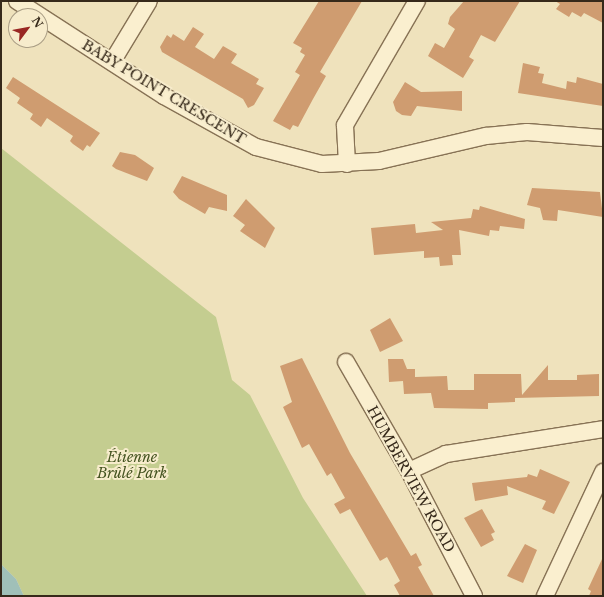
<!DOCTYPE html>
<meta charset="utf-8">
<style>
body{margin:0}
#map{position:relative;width:604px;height:597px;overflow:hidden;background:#efe2bc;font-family:"Libre Baskerville",serif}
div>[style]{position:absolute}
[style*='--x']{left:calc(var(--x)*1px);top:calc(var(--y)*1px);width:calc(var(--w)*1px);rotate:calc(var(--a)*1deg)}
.green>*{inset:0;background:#c4cd90}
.water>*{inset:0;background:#a0c0b8}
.building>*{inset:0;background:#cf9c70}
.roads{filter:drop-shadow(1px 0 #877255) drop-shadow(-1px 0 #877255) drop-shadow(0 1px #877255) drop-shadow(0 -1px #877255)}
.minor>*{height:16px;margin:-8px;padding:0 8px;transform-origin:8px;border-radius:8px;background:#faefcf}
span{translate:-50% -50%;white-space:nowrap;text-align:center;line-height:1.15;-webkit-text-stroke:4px #f7eccc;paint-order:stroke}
.street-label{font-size:14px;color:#36291a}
.park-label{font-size:14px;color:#445320;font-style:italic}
.frame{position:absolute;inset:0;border:2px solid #36291a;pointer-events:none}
.north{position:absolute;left:8px;top:8px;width:40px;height:40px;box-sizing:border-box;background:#f7eccc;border:1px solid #aa9e85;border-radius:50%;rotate:58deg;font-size:11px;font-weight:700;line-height:16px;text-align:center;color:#36291a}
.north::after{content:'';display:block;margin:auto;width:14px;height:18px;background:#992723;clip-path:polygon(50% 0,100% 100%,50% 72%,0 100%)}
</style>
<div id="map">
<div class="green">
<div style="clip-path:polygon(1px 148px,216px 317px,232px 380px,250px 395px,303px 498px,367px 596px,24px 596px,16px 579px,1px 564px)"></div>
</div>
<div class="water">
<div style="clip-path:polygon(1px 564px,16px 579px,24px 596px,1px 596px)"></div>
</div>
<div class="building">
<div style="clip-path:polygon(319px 1px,362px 1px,320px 72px,326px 76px,313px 99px,298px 127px,293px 125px,290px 130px,273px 121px,300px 75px,295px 72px,305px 55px,300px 52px,302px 48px,293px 43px)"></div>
<div style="clip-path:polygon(464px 1px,520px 1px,495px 42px,481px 35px,469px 57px,474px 60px,463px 78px,428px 56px,435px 43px,444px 48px,455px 29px,448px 24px,450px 17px)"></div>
<div style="clip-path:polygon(555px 1px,603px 1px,603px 23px,584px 13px,581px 17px,572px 12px,569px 17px,556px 9px,560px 4px)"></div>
<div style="clip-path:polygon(193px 27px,204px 34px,195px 47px,214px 59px,223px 46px,237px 54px,231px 63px,259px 79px,256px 84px,264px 88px,254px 105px,248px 108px,243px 99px,162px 52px,160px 47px,167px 35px,171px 38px,173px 34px,184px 41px)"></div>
<div style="clip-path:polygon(523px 63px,540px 67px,538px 73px,544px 74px,542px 83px,566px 89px,567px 81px,576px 83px,577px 77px,603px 84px,603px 106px,518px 93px)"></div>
<div style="clip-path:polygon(13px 77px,100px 133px,90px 147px,87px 145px,83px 151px,73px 144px,70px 141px,73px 136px,47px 118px,41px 127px,30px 119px,33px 114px,17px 103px,20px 98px,6px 88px)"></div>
<div style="clip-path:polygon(405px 82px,421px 92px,462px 91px,462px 111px,417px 106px,411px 116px,402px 115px,396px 111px,393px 102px)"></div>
<div style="clip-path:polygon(120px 152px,135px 155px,154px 168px,147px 181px,116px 169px,112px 166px)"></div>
<div style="clip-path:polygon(182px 176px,227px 195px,227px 211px,209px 207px,205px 214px,179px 199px,173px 192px)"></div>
<div style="clip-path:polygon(532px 188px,600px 192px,603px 217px,558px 210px,557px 221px,543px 220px,540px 208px,527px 205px)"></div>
<div style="clip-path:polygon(246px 199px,275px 228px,265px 248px,240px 231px,245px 225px,233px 216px)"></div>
<div style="clip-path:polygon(480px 206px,525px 219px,524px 229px,500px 226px,499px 231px,490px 230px,489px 236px,459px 230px,461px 255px,452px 255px,453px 265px,440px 266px,439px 257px,424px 258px,424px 251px,374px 255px,371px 228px,415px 224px,416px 233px,443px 230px,431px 222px,471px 218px,473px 209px,479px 210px)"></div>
<div style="clip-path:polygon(390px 318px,403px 341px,380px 352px,370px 330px)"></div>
<div style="clip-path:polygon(302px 358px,350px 453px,411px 556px,416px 553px,422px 565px,418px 567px,434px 596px,400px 596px,394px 585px,400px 581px,387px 557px,380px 561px,350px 509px,340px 514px,334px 504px,345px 498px,331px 473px,327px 476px,309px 444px,302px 448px,283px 407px,292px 402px,280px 366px)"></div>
<div style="clip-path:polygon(388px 359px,403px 359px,407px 369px,415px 369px,415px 377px,447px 376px,448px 390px,474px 390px,474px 374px,521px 374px,522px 395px,548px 365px,548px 380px,577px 380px,577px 375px,599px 374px,599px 396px,515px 398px,515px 402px,488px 403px,488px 409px,434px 408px,431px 393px,404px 394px,403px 381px,389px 382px)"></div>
<div style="clip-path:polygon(540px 469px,570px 482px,554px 514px,542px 509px,546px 501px,507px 486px,508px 495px,475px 501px,472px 483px,527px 477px,528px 474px,537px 477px)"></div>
<div style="clip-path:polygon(482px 509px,495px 532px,491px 534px,494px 540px,481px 547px,464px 518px)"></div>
<div style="clip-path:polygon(525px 544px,537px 550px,523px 583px,507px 576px)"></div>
<div style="clip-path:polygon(603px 557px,603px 596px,589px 596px,591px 591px,588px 589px)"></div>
</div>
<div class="roads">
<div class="minor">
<div style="--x:17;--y:1;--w:175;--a:32.9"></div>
<div style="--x:164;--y:96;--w:105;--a:29"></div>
<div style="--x:256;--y:147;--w:68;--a:14.4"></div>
<div style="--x:322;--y:164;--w:57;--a:-3"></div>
<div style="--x:379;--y:161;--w:110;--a:-13.2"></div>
<div style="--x:486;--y:136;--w:41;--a:-5.6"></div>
<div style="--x:527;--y:132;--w:76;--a:4.5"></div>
<div style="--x:112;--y:62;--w:71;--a:-58.8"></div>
<div style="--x:347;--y:164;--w:39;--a:-93"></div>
<div style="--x:345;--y:125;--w:143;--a:-59.9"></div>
<div style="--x:346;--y:362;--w:126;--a:60"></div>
<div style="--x:409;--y:471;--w:141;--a:62.5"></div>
<div style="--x:409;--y:471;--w:41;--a:-24.7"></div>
<div style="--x:446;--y:454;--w:159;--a:-9"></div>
<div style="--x:545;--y:596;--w:137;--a:-64.9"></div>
</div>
</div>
<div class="street-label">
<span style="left:164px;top:92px;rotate:31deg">BABY POINT CRESCENT</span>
<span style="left:411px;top:479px;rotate:61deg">HUMBERVIEW ROAD</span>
</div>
<div class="park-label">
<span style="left:132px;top:465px">Étienne<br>Brûlé Park</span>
</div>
<div class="frame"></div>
<div class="north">N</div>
</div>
